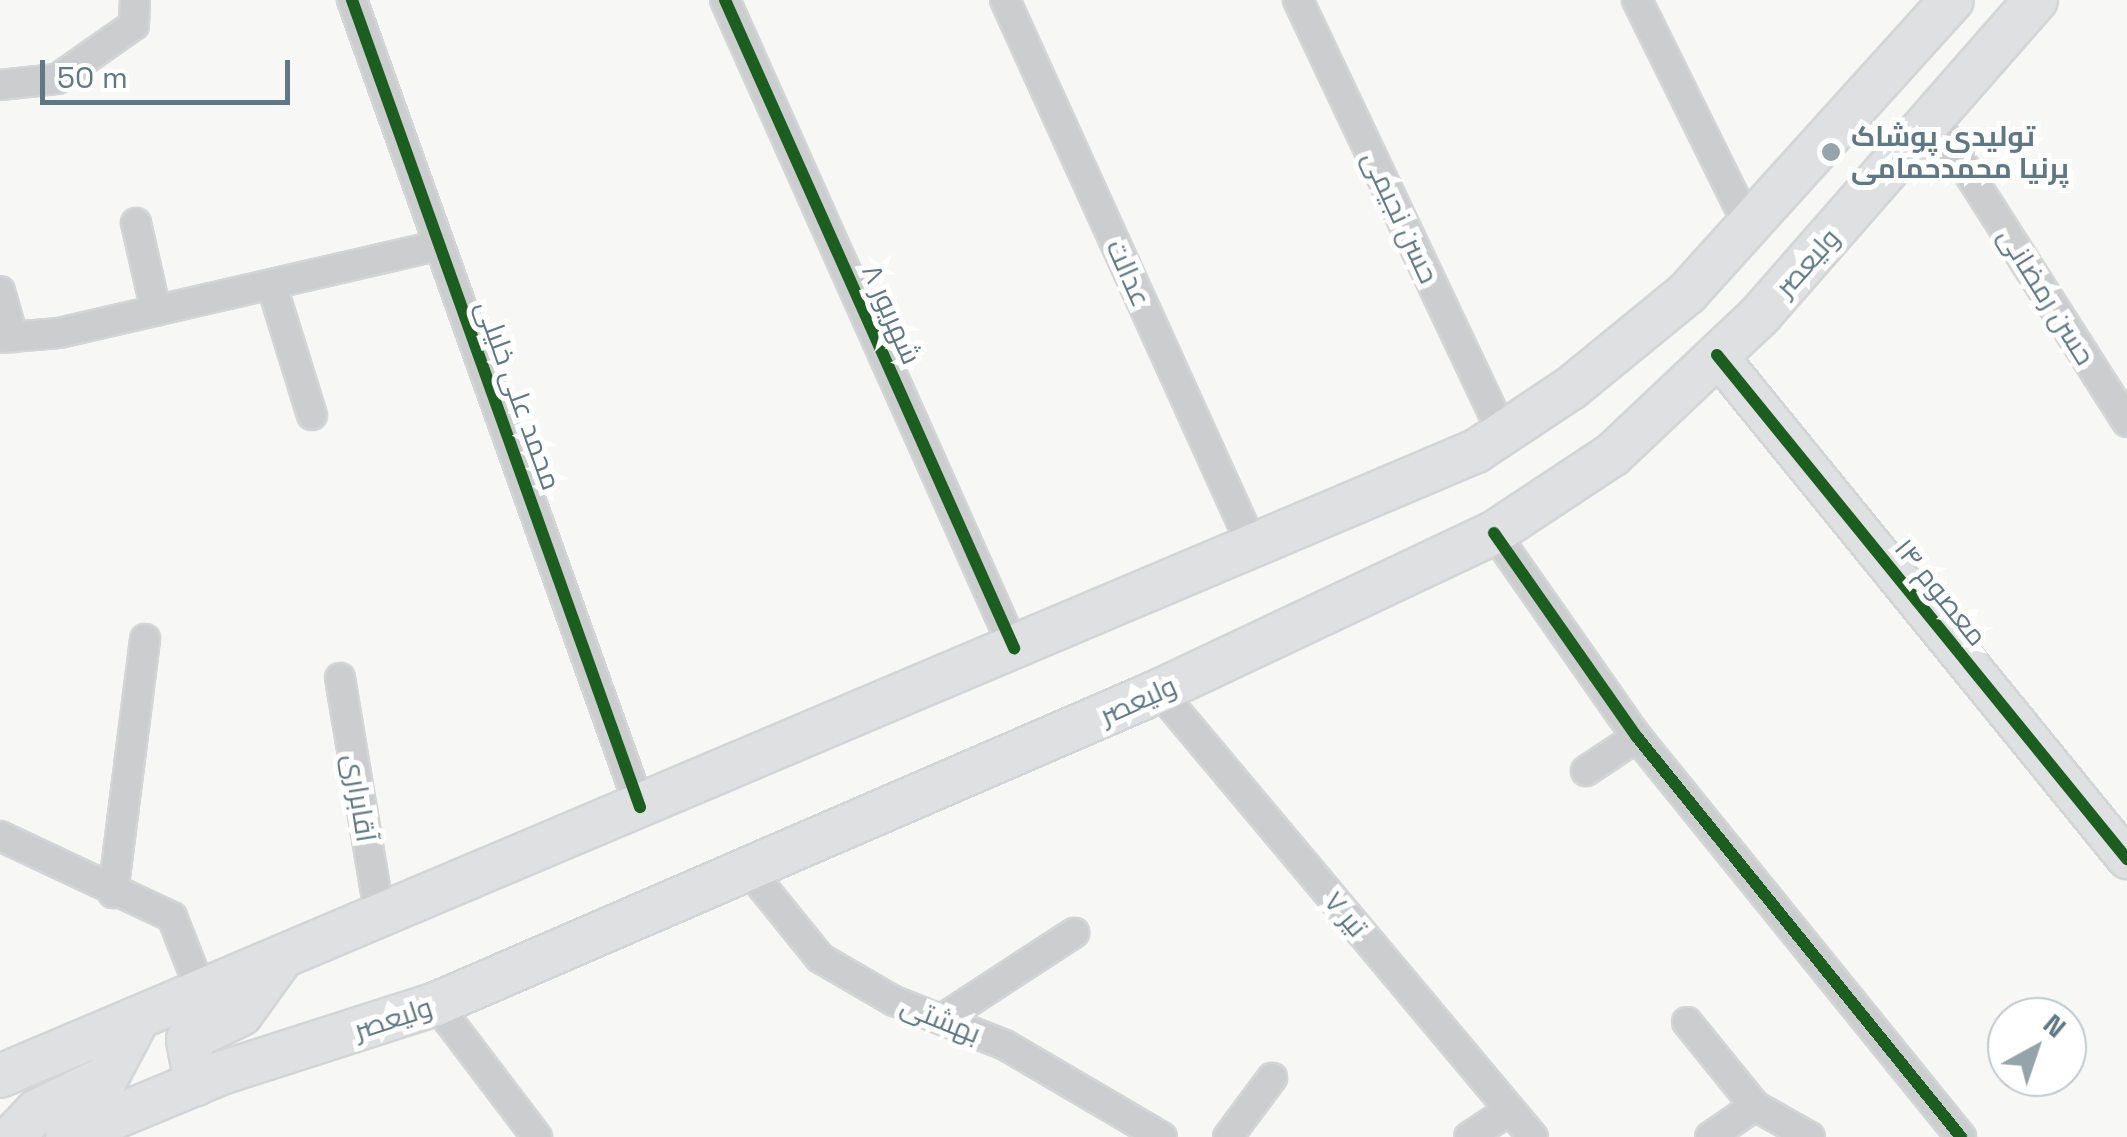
<!DOCTYPE html>
<meta charset="utf-8">
<style>
body{margin:0}
#map{position:relative;width:2127px;height:1137px;overflow:hidden;background:#f7f7f6;font-family:"Space Grotesk",Cairo,sans-serif}
div>[style]{position:absolute}
[style*='--x']{left:calc(var(--x)*1px);top:calc(var(--y)*1px);width:calc(var(--w)*1px);rotate:calc(var(--a)*1deg)}
.roads{filter:drop-shadow(2px 0 #d4d5d6) drop-shadow(-2px 0 #d4d5d6) drop-shadow(0 2px #d4d5d6) drop-shadow(0 -2px #d4d5d6)}
.street>*{height:28px;margin:-14px;padding:0 14px;transform-origin:14px;border-radius:14px;background:#cbcdce}
.secondary>*{height:38px;margin:-19px;padding:0 19px;transform-origin:19px;border-radius:19px;background:#dfe0e1}
.primary>*{height:42px;margin:-21px;padding:0 21px;transform-origin:21px;border-radius:21px;background:#dfe0e1}
.cycleway>*{height:12px;margin:-6px;padding:0 6px;transform-origin:6px;border-radius:6px;background:#1b5e20}
.dots>*{width:28px;height:28px;translate:-50% -50%;box-sizing:border-box;border:5px solid #fff;border-radius:50%}
span{translate:-50% -50%;white-space:nowrap;text-align:center;line-height:1.15;-webkit-text-stroke:10px #fff;paint-order:stroke}
.poi-label{font-size:28px;color:#607883;font-weight:700}
.left{translate:0 -50%;text-align:left}
.street-label{font-size:28px;color:#607883}
.north{position:absolute;left:1987px;top:997px;width:100px;height:100px;box-sizing:border-box;background:#fff;border:2px solid #bfc9cd;border-radius:50%;rotate:40deg;font-size:28px;font-weight:700;line-height:40px;text-align:center;color:#607883}
.north::after{content:'';display:block;margin:auto;width:35px;height:45px;background:#95a4ab;clip-path:polygon(50% 0,100% 100%,50% 72%,0 100%)}
.scale{position:absolute;left:40px;top:60px;width:250px;height:45px;box-sizing:border-box;border:5px solid #607883;border-top:0;padding-left:12px;font-size:30px;line-height:35px;white-space:nowrap;color:#607883;-webkit-text-stroke:8px #fff;paint-order:stroke}
</style>
<div id="map">
<div class="roads">
<div class="street">
<div style="--x:352;--y:0;--w:857;--a:70.36"></div>
<div style="--x:725;--y:0;--w:710;--a:65.96"></div>
<div style="--x:1005;--y:0;--w:601;--a:65.61"></div>
<div style="--x:1298;--y:0;--w:479;--a:64.7"></div>
<div style="--x:1637;--y:0;--w:253;--a:63.7"></div>
<div style="--x:0;--y:85;--w:57;--a:-6"></div>
<div style="--x:57;--y:79;--w:94;--a:-35"></div>
<div style="--x:134;--y:25;--w:25;--a:-88"></div>
<div style="--x:1934;--y:119;--w:359;--a:57.5"></div>
<div style="--x:136;--y:223;--w:90;--a:77.2"></div>
<div style="--x:272;--y:286;--w:135;--a:72.8"></div>
<div style="--x:0;--y:291;--w:48;--a:74.2"></div>
<div style="--x:0;--y:338;--w:59;--a:-4.8"></div>
<div style="--x:59;--y:333;--w:390;--a:-13"></div>
<div style="--x:1494;--y:533;--w:249;--a:55"></div>
<div style="--x:1637;--y:737;--w:515;--a:50.99"></div>
<div style="--x:340;--y:678;--w:242;--a:80.5"></div>
<div style="--x:1159;--y:691;--w:582;--a:50.02"></div>
<div style="--x:1586;--y:771;--w:61;--a:-33.7"></div>
<div style="--x:0;--y:836;--w:190;--a:25.2"></div>
<div style="--x:172;--y:917;--w:82;--a:68.5"></div>
<div style="--x:748;--y:869;--w:114;--a:51"></div>
<div style="--x:820;--y:958;--w:86;--a:30.2"></div>
<div style="--x:894;--y:1001;--w:119;--a:21.6"></div>
<div style="--x:1005;--y:1045;--w:182;--a:30.4"></div>
<div style="--x:113;--y:893;--w:256;--a:-82.8"></div>
<div style="--x:436;--y:1004;--w:167;--a:52.8"></div>
<div style="--x:942;--y:1019;--w:158;--a:-33.1"></div>
<div style="--x:1687;--y:1022;--w:108;--a:51"></div>
<div style="--x:1755;--y:1106;--w:63;--a:29.4"></div>
<div style="--x:1228;--y:1137;--w:74;--a:-53.3"></div>
<div style="--x:1469;--y:1137;--w:49;--a:-33.4"></div>
<div style="--x:1710;--y:1137;--w:55;--a:-34.6"></div>
</div>
<div class="secondary">
<div style="--x:1717;--y:355;--w:650;--a:50.87"></div>
</div>
<div class="primary">
<div style="--x:0;--y:1076;--w:1603;--a:-22.95"></div>
<div style="--x:1476;--y:451;--w:114;--a:-33.6"></div>
<div style="--x:1571;--y:388;--w:150;--a:-39.3"></div>
<div style="--x:1687;--y:293;--w:395;--a:-47.9"></div>
<div style="--x:196;--y:1084;--w:45;--a:-100.3"></div>
<div style="--x:188;--y:1040;--w:59;--a:-26.1"></div>
<div style="--x:241;--y:1014;--w:67;--a:-54.2"></div>
<div style="--x:12;--y:1137;--w:36;--a:-46"></div>
<div style="--x:37;--y:1111;--w:78;--a:-25.9"></div>
<div style="--x:107;--y:1077;--w:64;--a:-62.2"></div>
<div style="--x:67;--y:1137;--w:170;--a:-22.5"></div>
<div style="--x:224;--y:1072;--w:223;--a:-17.8"></div>
<div style="--x:436;--y:1004;--w:788;--a:-23.41"></div>
<div style="--x:1159;--y:691;--w:370;--a:-25.3"></div>
<div style="--x:1494;--y:533;--w:141;--a:-33.5"></div>
<div style="--x:1612;--y:455;--w:204;--a:-43.4"></div>
<div style="--x:1760;--y:315;--w:419;--a:-48.8"></div>
</div>
</div>
<div class="cycleway">
<div style="--x:352;--y:0;--w:857;--a:70.36"></div>
<div style="--x:725;--y:0;--w:710;--a:65.96"></div>
<div style="--x:1717;--y:355;--w:650;--a:50.87"></div>
<div style="--x:1494;--y:533;--w:249;--a:55"></div>
<div style="--x:1637;--y:737;--w:515;--a:50.99"></div>
</div>
<div class="dots">
<div style="left:1831px;top:152px;background:#95a4ab"></div>
</div>
<div class="poi-label">
<span class="left" style="left:1851px;top:152px">تولیدی پوشاک<br>پرنیا محمدحمامی</span>
</div>
<div class="street-label">
<span style="left:1401px;top:217px;rotate:65deg">حسن نجیمی</span>
<span style="left:1807px;top:262px;rotate:-48deg">ولیعصر</span>
<span style="left:1129px;top:273px;rotate:66deg">عدالت</span>
<span style="left:2047px;top:296px;rotate:58deg">حسن رمضانی</span>
<span style="left:892px;top:314px;rotate:66deg">۸ شهریور</span>
<span style="left:519px;top:395px;rotate:70deg">محمد علی خلیلی</span>
<span style="left:1941px;top:592px;rotate:51deg">۱۴ معصوم</span>
<span style="left:1138px;top:700px;rotate:-24deg">ولیعصر</span>
<span style="left:360px;top:798px;rotate:81deg">آقابراری</span>
<span style="left:1346px;top:914px;rotate:50deg">۷ تیر</span>
<span style="left:393px;top:1018px;rotate:-18deg">ولیعصر</span>
<span style="left:941px;top:1019px;rotate:22deg">بهشتی</span>
</div>
<div class="north">N</div>
<div class="scale">50 m</div>
</div>
